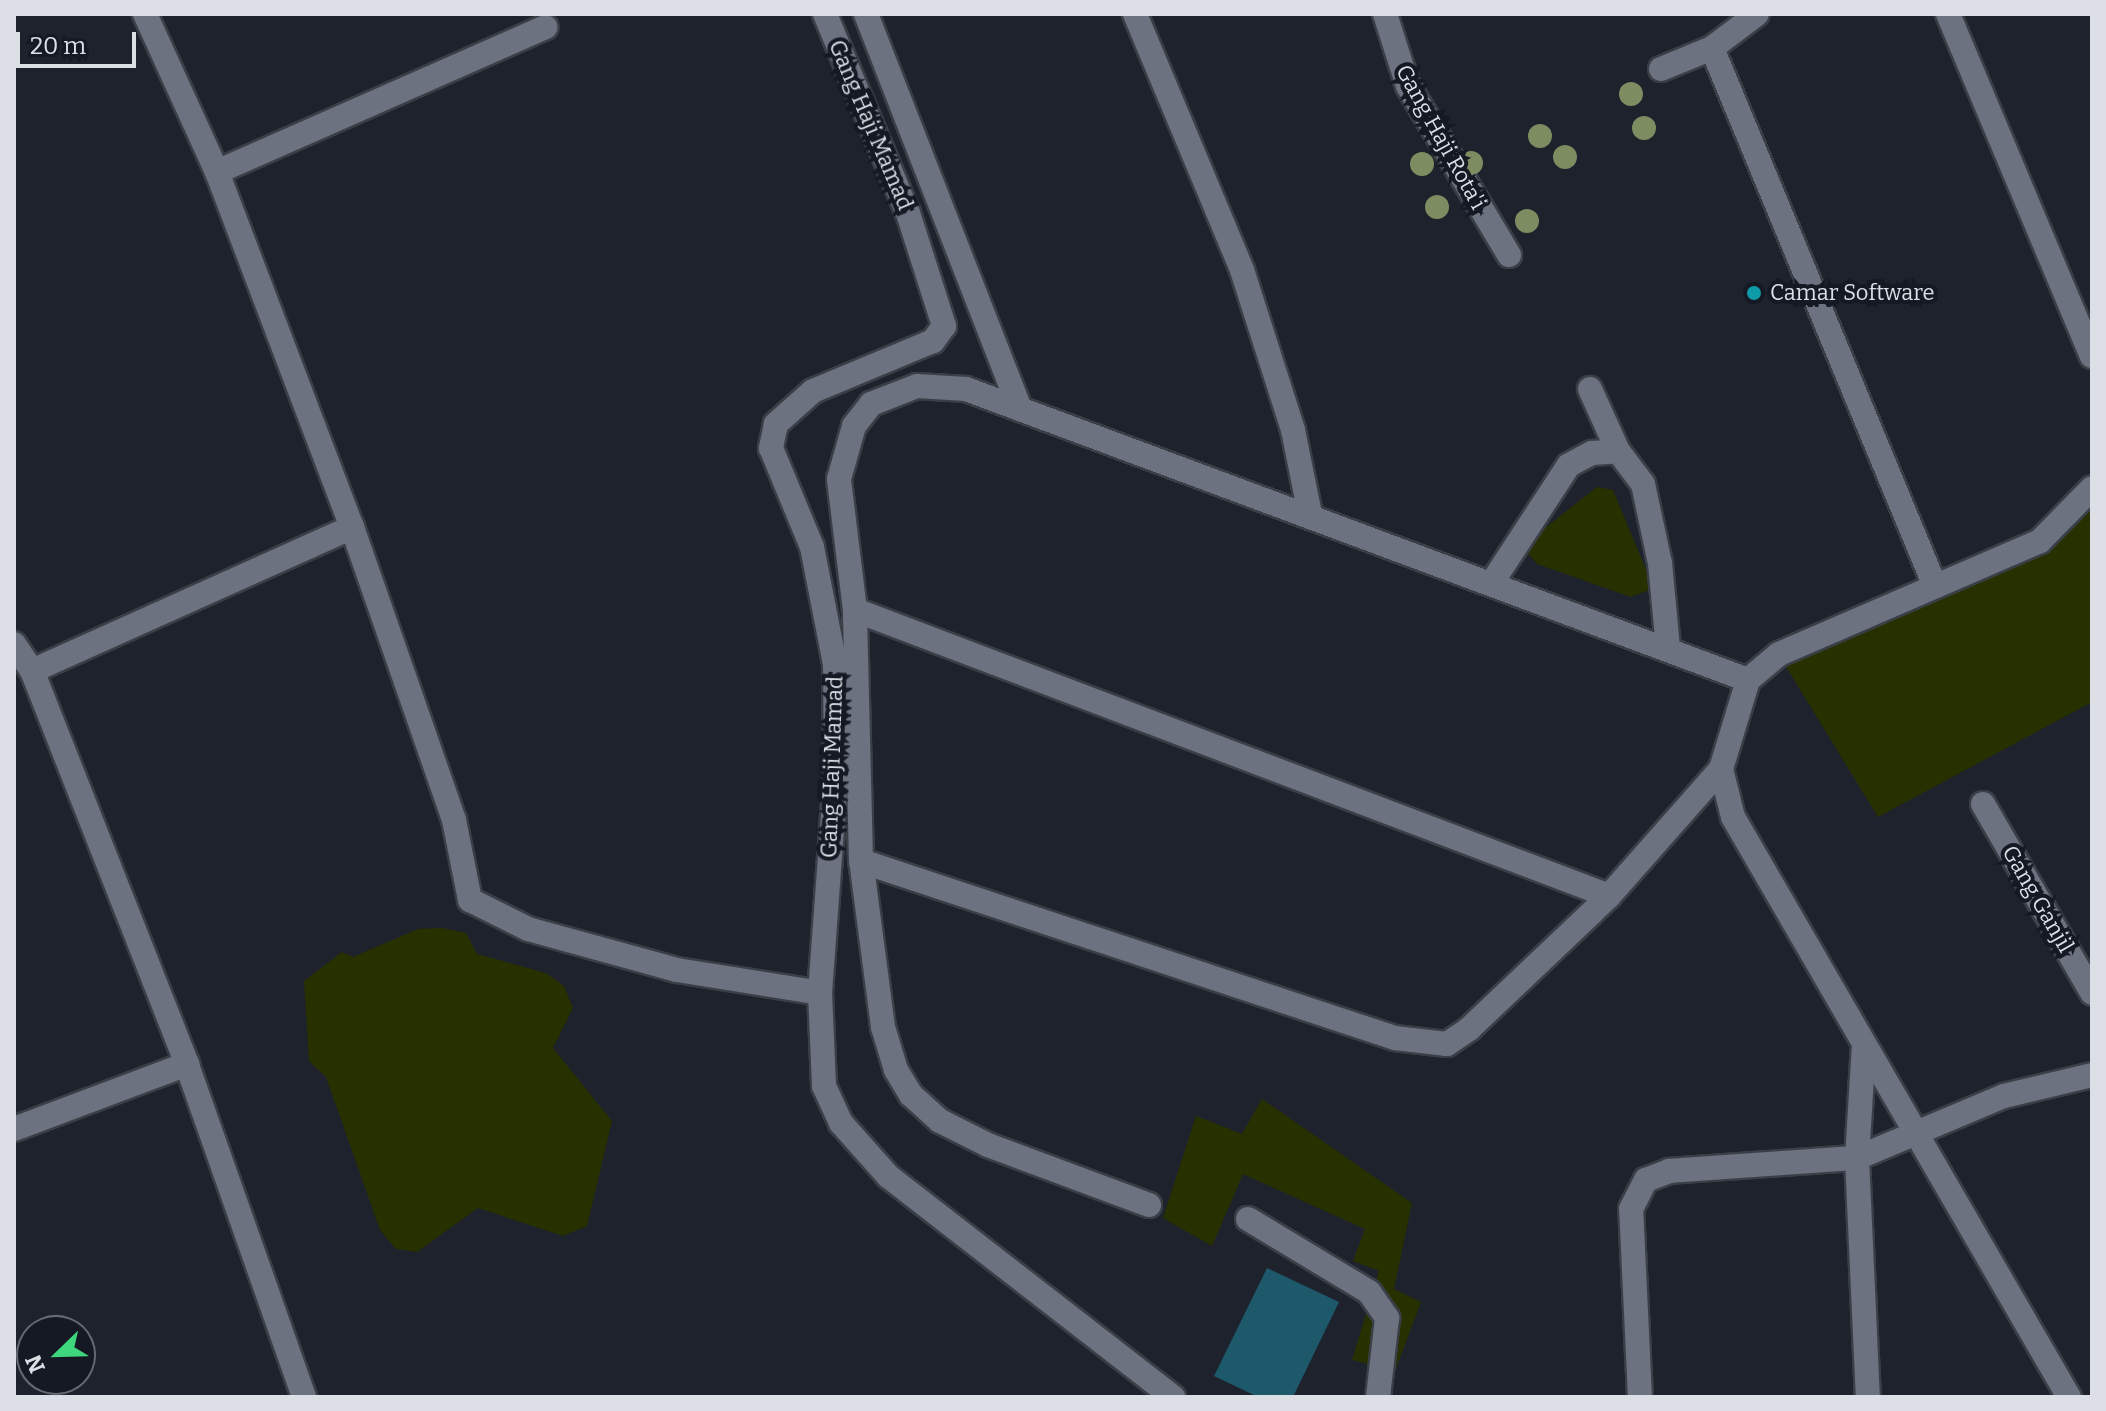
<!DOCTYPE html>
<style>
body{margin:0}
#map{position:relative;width:2106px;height:1411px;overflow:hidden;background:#1d222c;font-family:Bitter,serif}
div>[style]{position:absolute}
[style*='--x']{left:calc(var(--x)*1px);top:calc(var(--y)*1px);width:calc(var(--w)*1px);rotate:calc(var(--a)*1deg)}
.green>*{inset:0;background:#273100}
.water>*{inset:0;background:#1d596a}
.roads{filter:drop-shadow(2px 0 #3a3f47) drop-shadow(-2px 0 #3a3f47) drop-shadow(0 2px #3a3f47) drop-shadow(0 -2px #3a3f47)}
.minor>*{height:24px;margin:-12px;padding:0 12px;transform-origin:12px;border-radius:12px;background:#6c727f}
.trees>*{width:24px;height:24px;margin:-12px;border-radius:50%;background:#7d8c61}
.dots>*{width:22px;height:22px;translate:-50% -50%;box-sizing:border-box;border:4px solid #141923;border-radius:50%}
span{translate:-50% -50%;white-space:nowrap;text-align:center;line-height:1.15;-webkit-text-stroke:8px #141923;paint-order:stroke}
.street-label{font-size:22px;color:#dcdfe6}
.poi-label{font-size:22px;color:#dcdfe6}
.left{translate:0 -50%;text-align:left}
.frame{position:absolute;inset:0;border:16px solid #dcdfe6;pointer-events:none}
.north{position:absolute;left:16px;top:1315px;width:80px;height:80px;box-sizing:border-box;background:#141923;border:2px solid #646871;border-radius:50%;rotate:247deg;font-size:22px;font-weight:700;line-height:32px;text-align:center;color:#dcdfe6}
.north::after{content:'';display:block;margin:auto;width:28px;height:36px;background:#3fd77d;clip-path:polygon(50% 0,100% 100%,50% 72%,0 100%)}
.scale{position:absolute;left:16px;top:32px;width:120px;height:36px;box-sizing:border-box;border:4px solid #dcdfe6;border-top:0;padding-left:10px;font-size:24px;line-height:28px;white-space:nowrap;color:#dcdfe6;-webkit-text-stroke:6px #141923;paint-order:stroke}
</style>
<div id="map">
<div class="green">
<div style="clip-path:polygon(1597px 487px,1613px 490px,1647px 572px,1649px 590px,1631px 597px,1537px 564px,1526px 551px,1526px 543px)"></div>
<div style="clip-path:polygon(2092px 507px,2092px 702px,1878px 817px,1785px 665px,1796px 649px,2061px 532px)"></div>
<div style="clip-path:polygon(442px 928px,466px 933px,477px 954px,546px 973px,564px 986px,573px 1008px,553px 1048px,612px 1121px,587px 1226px,563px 1236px,478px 1208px,417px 1252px,396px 1249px,380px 1230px,326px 1077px,309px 1061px,304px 981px,342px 952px,353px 957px,418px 929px)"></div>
<div style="clip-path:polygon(1262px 1099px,1412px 1203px,1394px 1289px,1421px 1302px,1395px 1371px,1352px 1360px,1379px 1271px,1353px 1261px,1365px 1229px,1243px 1174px,1212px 1246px,1163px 1218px,1196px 1116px,1242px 1134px)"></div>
</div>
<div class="water">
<div style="clip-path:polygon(1267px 1268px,1339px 1302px,1293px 1397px,1258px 1397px,1214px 1376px)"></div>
</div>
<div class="roads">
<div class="minor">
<div style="--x:145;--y:14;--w:174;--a:65.5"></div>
<div style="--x:217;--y:172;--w:380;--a:69.2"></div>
<div style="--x:352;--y:527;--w:310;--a:70.8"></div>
<div style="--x:454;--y:820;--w:82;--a:78.7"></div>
<div style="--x:470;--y:900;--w:65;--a:26.6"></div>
<div style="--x:528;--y:929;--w:155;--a:15.4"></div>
<div style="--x:677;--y:970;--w:145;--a:9.1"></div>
<div style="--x:825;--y:14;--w:216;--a:67.4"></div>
<div style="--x:908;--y:213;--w:119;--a:72.3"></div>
<div style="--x:944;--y:326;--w:19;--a:126"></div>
<div style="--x:933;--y:341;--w:130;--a:157.4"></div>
<div style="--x:813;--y:391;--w:50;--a:138.3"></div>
<div style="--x:776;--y:424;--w:25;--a:102"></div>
<div style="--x:771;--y:448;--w:107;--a:67.5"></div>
<div style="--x:812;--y:547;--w:119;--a:78.9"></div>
<div style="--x:835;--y:664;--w:111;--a:89.5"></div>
<div style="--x:836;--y:775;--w:219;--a:94.2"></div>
<div style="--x:820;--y:993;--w:93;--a:87.5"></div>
<div style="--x:824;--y:1086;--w:41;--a:65.3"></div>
<div style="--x:841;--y:1123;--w:71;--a:48.4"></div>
<div style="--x:888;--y:1176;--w:361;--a:37.8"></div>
<div style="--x:866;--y:14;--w:424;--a:68.7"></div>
<div style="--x:1135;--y:14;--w:277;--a:67.3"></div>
<div style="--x:1242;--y:270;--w:168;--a:72.3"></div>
<div style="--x:1293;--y:430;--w:86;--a:78.6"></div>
<div style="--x:1385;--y:14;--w:76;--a:72.3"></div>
<div style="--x:1408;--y:86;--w:197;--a:59.1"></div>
<div style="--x:1948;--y:14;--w:371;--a:67.2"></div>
<div style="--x:1712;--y:48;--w:582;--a:67.49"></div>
<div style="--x:1661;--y:69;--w:55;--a:-22.4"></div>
<div style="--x:1712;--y:48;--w:56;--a:-37.1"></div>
<div style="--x:217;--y:172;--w:359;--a:-23.8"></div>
<div style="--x:1590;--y:389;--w:68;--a:65.7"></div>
<div style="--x:1491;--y:584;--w:142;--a:-56.8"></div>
<div style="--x:1569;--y:465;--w:26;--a:-28"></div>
<div style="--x:1592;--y:453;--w:26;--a:-4"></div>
<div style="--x:1618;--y:451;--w:41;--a:52.9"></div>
<div style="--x:1643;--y:484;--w:81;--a:77.9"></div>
<div style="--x:1660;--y:563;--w:85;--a:84.6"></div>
<div style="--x:855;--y:610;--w:806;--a:20.77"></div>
<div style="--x:14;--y:644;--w:32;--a:56"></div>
<div style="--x:1721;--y:769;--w:49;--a:76"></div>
<div style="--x:1733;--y:817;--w:670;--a:59.92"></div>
<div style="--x:1983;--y:804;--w:218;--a:60"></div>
<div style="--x:861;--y:861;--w:563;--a:18.34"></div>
<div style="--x:1395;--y:1038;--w:52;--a:6.6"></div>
<div style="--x:1447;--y:1044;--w:27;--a:-34"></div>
<div style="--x:1469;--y:1029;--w:193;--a:-43.5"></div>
<div style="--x:1609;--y:896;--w:169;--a:-48.6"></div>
<div style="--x:1721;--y:769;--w:93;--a:-73.1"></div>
<div style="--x:1748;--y:680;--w:40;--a:-40"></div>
<div style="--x:1779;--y:654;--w:284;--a:-23.4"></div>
<div style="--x:2040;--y:541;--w:74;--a:-45.5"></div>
<div style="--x:1864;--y:1044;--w:114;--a:93.5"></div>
<div style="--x:1857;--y:1158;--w:239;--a:87.4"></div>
<div style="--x:14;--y:1129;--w:185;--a:-20.6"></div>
<div style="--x:1149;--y:1205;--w:172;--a:-159.6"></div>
<div style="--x:988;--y:1145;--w:54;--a:-153.4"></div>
<div style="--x:940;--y:1121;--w:39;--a:-138"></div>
<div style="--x:911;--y:1095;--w:29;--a:-121"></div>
<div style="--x:896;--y:1070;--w:45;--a:-106.8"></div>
<div style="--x:883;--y:1027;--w:167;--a:-97.5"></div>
<div style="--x:861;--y:861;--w:251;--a:-91.4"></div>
<div style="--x:855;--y:610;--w:132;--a:-97"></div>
<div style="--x:839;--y:479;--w:55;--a:-74.2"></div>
<div style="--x:854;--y:426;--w:28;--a:-52"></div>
<div style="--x:871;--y:404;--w:49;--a:-21.4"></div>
<div style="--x:917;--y:386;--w:49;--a:3.5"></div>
<div style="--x:966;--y:389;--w:834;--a:20.41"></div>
<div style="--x:1248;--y:1219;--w:141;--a:31.1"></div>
<div style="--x:1369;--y:1292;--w:32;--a:55"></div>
<div style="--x:1387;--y:1318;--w:80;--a:96.5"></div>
<div style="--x:304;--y:1397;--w:353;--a:-109.4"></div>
<div style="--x:187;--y:1064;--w:422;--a:-111.5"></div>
<div style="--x:32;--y:671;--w:351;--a:-24.2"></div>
<div style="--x:1640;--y:1397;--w:188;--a:-92.7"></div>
<div style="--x:1631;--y:1209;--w:33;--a:-63"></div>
<div style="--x:1646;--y:1180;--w:25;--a:-21"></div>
<div style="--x:1669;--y:1171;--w:188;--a:-4"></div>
<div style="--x:1857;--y:1158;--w:160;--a:-22.9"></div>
<div style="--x:2004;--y:1096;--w:90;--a:-13.4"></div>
</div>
</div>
<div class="trees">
<div style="left:1631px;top:94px"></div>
<div style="left:1644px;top:128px"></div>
<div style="left:1540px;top:136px"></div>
<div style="left:1565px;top:157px"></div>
<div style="left:1471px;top:163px"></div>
<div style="left:1422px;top:164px"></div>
<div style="left:1437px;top:207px"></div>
<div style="left:1527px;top:221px"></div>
</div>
<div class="dots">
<div style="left:1754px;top:293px;background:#0f9aa8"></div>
</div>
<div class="street-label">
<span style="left:871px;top:125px;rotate:67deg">Gang Haji Mamad</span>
<span style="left:1441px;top:137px;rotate:61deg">Gang Haji Rota'i</span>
<span style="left:832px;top:767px;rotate:-88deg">Gang Haji Mamad</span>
<span style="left:2038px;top:899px;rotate:60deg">Gang Ganjil</span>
</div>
<div class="poi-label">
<span class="left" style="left:1770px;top:293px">Camar Software</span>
</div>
<div class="frame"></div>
<div class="north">N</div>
<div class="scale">20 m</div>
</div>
